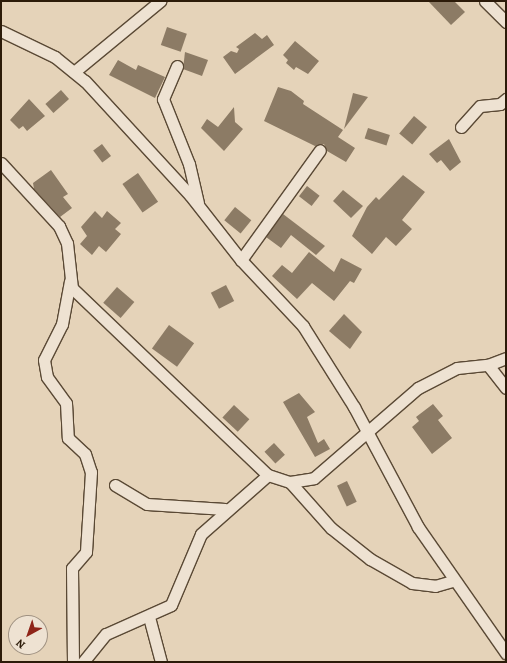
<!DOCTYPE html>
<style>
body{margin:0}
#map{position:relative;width:507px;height:663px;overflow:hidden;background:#e5d3b9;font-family:Alegreya,serif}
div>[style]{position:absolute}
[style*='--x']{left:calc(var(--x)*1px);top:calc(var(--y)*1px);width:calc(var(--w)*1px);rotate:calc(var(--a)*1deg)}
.building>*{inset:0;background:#8c7b65;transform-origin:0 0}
.roads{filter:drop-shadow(1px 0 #5a4935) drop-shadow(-1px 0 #5a4935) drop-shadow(0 1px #5a4935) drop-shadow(0 -1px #5a4935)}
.street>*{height:11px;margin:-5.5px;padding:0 5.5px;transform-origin:5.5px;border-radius:5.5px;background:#eee2d2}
span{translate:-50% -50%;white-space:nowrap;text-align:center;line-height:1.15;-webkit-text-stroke:3px #eee2d2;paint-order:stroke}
.frame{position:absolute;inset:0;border:2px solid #2c1b09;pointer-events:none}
.north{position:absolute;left:8px;top:615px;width:40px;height:40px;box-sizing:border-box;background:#eee2d2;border:1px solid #a09282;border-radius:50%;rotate:220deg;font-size:11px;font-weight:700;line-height:16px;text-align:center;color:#2c1b09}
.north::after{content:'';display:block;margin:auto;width:14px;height:18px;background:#8f2418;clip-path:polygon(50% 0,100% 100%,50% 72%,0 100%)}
</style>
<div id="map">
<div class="building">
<div style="clip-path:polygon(428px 1px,454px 1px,465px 12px,451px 25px)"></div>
<div style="left:167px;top:27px;width:21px;height:19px;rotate:19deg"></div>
<div style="clip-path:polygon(255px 33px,262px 39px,267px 35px,274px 45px,235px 74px,223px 57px,231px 51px,237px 53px,239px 49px,236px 47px)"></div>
<div style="clip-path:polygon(295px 41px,319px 61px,308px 74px,296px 67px,294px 70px,286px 63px,288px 60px,283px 55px)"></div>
<div style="clip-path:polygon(185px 52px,208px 60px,202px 76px,183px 69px)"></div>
<div style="clip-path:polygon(118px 60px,136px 70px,138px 65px,165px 77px,155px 98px,109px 75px)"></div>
<div style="clip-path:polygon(278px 87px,291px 91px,304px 101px,303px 104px,343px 130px,338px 137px,355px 148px,346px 162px,327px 151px,324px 144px,315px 146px,264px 121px)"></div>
<div style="left:61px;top:90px;width:12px;height:21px;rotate:48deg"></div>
<div style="clip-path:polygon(353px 93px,368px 97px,344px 129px)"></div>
<div style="clip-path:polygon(29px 99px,45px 116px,27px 131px,23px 126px,19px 129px,10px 120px)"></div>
<div style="clip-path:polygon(234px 107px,235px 122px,243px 129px,224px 151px,201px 128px,207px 119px,218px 127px)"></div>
<div style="left:414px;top:116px;width:17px;height:23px;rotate:40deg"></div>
<div style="left:368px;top:128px;width:23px;height:11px;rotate:18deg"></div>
<div style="clip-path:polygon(449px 139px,461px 162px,450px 171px,441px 160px,437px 163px,429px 154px)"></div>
<div style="left:102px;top:144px;width:15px;height:11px;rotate:53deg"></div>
<div style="clip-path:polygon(51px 170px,68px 194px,63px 197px,72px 208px,60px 217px,34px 189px,33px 183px)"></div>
<div style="left:138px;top:173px;width:35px;height:19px;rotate:55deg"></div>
<div style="clip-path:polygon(403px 175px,425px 192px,402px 220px,412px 229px,396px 246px,386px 237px,372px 254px,352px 236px,367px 207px,376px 197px,379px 200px)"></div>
<div style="left:307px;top:186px;width:16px;height:13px;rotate:38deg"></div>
<div style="clip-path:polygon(343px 190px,363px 206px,351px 218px,333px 201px)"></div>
<div style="left:235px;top:207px;width:21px;height:17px;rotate:39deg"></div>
<div style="clip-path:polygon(95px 211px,102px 218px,107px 211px,121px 223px,115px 229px,121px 234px,106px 252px,99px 246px,92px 255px,80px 244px,87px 236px,81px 227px)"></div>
<div style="clip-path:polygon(283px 214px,325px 246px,316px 255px,291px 235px,281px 248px,266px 237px)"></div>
<div style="clip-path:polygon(309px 252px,334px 272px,341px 258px,362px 269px,354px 283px,350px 281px,334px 301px,312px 283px,297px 299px,272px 276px,282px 265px,292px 273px)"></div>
<div style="left:226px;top:285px;width:18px;height:17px;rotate:63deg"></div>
<div style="left:117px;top:287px;width:23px;height:21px;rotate:41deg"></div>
<div style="clip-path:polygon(344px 314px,362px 332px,350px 349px,329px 331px)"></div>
<div style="left:169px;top:325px;width:31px;height:29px;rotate:36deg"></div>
<div style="clip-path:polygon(299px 393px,315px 412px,307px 417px,318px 443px,324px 439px,330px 449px,315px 457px,283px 402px)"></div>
<div style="clip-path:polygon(433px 404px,443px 416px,438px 420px,452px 438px,432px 454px,412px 427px,419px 421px,416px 417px)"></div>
<div style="left:234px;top:405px;width:21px;height:17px;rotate:43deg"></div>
<div style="left:274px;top:443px;width:16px;height:13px;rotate:47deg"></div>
<div style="left:347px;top:481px;width:23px;height:11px;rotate:65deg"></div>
</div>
<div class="roads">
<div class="street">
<div style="--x:485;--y:1;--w:30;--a:45"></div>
<div style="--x:1;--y:31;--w:60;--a:25.7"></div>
<div style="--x:55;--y:57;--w:38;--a:39"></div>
<div style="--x:85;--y:81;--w:155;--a:47.4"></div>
<div style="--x:190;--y:195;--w:83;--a:51.9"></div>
<div style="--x:241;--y:260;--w:91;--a:46.8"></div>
<div style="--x:303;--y:326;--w:96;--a:57.8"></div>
<div style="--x:354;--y:407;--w:136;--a:61.9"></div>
<div style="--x:418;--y:527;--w:154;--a:55.1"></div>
<div style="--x:177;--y:66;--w:36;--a:113"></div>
<div style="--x:163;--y:99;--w:70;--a:68.2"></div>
<div style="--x:189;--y:164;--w:40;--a:77"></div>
<div style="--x:74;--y:72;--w:112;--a:-39.5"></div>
<div style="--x:461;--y:127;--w:28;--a:-48"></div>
<div style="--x:480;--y:106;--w:20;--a:-6"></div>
<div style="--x:500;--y:104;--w:8;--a:-40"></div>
<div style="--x:1;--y:163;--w:86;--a:47.4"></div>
<div style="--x:59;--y:226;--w:19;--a:65"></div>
<div style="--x:67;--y:243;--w:45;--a:83.7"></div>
<div style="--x:72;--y:288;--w:271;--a:43.7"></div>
<div style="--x:268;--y:475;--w:23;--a:18"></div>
<div style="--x:290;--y:482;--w:24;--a:-9"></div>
<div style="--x:314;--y:478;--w:138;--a:-40.9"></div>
<div style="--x:418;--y:388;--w:44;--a:-27.1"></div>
<div style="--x:457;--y:368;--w:31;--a:-6"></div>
<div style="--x:488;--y:365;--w:29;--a:52"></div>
<div style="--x:241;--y:260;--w:135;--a:-54.3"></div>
<div style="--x:70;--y:281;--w:44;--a:100.5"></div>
<div style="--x:62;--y:324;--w:40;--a:116.6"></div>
<div style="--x:44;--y:360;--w:17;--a:80"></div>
<div style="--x:47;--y:377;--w:32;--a:54"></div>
<div style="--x:66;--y:403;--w:35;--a:87"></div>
<div style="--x:68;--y:438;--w:23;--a:43"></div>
<div style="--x:85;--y:454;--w:19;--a:72"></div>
<div style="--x:91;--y:472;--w:80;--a:93.6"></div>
<div style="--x:86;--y:552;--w:21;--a:131"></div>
<div style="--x:72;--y:568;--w:94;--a:89.4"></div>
<div style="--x:488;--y:365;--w:19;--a:-21"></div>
<div style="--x:290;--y:482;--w:62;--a:48.3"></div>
<div style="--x:331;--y:528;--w:50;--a:38.5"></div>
<div style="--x:370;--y:559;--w:48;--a:29.7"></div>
<div style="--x:412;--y:583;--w:23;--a:7"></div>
<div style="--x:435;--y:586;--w:18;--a:-16"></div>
<div style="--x:115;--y:485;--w:37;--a:31"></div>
<div style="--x:147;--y:504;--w:78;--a:3.7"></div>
<div style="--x:149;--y:617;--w:47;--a:75.1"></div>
<div style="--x:83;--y:662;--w:36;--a:-51"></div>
<div style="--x:106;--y:634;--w:71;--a:-24"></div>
<div style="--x:171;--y:605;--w:77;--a:-67.1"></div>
<div style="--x:201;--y:534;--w:89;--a:-41.4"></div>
</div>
</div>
<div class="frame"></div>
<div class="north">N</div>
</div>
